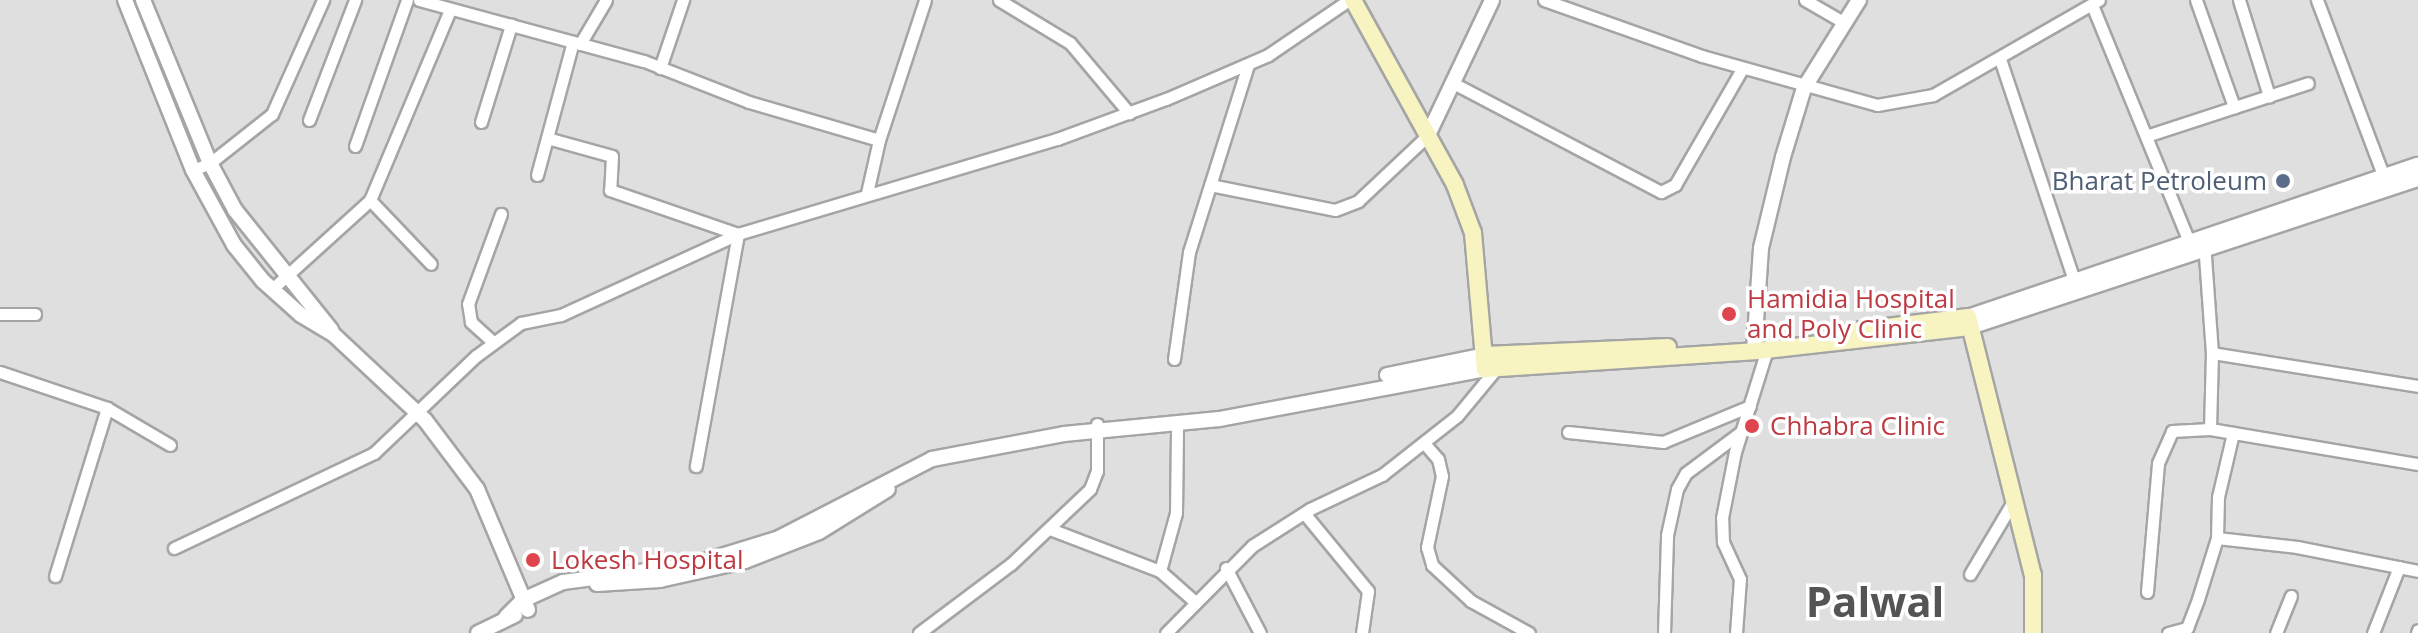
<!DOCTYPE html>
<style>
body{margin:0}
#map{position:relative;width:2418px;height:633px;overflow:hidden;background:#f1eee9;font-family:"Open Sans",sans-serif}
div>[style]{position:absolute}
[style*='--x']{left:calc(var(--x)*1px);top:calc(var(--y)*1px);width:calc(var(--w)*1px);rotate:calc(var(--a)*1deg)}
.residential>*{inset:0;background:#dfdfdf;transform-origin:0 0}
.roads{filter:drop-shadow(2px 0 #a5a5a5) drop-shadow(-2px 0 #a5a5a5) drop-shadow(0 2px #a5a5a5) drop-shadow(0 -2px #a5a5a5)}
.minor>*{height:11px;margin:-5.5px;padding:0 5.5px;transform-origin:5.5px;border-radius:5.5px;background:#fff}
.tertiary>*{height:14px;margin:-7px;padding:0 7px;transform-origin:7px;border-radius:7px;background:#fff}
.secondary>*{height:16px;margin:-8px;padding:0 8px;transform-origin:8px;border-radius:8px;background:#f7f4c1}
.dots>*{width:22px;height:22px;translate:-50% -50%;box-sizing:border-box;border:4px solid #fff;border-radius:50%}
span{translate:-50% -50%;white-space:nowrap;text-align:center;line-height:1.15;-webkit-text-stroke:7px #fff;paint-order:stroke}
.service-label{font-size:26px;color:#4e5e75}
.right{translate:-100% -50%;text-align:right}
.health-label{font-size:26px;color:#be3a42}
.left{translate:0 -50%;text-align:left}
.town-label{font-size:42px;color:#545454;font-weight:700}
</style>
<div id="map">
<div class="residential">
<div style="left:0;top:0;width:2418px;height:633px"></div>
</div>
<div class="roads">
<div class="minor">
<div style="--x:419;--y:0;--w:233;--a:15.2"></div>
<div style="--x:644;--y:61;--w:113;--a:21.3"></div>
<div style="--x:749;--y:102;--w:135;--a:16.3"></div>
<div style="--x:999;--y:0;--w:83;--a:31.2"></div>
<div style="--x:1070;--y:43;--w:92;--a:49.9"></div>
<div style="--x:1544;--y:0;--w:168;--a:19.5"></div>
<div style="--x:1702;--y:56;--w:182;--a:15.6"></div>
<div style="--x:1877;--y:105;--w:57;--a:-10.1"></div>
<div style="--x:1933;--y:95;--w:191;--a:-29.8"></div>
<div style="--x:1805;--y:0;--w:44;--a:30.1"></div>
<div style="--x:2196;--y:0;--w:114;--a:70.4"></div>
<div style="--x:2239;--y:0;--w:101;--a:72.6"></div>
<div style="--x:2317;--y:0;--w:189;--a:69.3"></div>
<div style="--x:2092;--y:5;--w:258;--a:67.7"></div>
<div style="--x:580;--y:44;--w:51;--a:-59.4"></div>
<div style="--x:2000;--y:59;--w:236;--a:71.5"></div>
<div style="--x:660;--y:68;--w:72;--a:-71.3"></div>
<div style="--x:1453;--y:83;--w:235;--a:27.7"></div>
<div style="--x:1661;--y:192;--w:16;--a:-27"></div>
<div style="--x:1675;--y:185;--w:134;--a:-60"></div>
<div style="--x:309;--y:120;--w:129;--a:-69"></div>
<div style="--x:481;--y:122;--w:102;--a:-72.8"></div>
<div style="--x:2149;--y:135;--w:167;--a:-18.1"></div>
<div style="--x:547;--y:138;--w:67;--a:15.5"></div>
<div style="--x:612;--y:156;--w:34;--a:93"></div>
<div style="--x:610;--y:190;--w:135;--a:19"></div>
<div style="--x:738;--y:234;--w:236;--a:100.3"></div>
<div style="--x:355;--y:146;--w:155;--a:-70.4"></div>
<div style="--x:193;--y:170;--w:18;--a:-22"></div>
<div style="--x:210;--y:163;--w:79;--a:-38.3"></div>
<div style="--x:272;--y:114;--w:125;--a:-65.9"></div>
<div style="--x:537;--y:175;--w:138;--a:-74.9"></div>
<div style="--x:1210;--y:185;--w:127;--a:11.3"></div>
<div style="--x:1335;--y:210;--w:25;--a:-21"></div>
<div style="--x:1358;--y:201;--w:96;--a:-43.3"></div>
<div style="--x:867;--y:193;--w:54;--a:-77.2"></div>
<div style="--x:879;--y:140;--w:147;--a:-71.8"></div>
<div style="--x:370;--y:200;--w:88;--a:46.4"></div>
<div style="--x:2204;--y:242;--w:111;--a:85.9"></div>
<div style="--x:2212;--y:353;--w:76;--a:91.5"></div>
<div style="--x:272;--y:289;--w:132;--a:-42.2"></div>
<div style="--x:370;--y:200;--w:206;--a:-67.2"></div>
<div style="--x:0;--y:314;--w:35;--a:0"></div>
<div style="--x:493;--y:342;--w:30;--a:-138"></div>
<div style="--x:471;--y:322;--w:18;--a:-99"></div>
<div style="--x:468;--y:304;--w:96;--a:-69.9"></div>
<div style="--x:2212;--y:353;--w:209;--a:9.1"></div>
<div style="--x:1174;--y:359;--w:108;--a:-82"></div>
<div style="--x:1189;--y:252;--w:196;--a:-72.5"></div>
<div style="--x:0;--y:372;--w:113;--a:18.6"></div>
<div style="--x:107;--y:408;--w:73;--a:30.4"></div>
<div style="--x:1568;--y:432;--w:96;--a:6"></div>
<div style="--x:1663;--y:442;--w:94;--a:-22.5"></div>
<div style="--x:1424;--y:443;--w:21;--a:49"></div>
<div style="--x:1438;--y:459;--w:17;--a:77"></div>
<div style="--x:1442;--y:476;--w:73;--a:101.9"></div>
<div style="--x:1427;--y:547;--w:19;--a:74"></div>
<div style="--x:1432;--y:565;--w:53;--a:42.7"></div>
<div style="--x:1471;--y:601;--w:66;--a:28.9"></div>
<div style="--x:1304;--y:513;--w:101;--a:50.6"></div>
<div style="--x:1368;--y:591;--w:42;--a:98.1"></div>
<div style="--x:1050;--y:529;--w:118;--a:20.9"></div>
<div style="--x:1160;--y:571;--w:44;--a:41.3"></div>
<div style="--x:2217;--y:538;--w:81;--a:6.4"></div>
<div style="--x:2297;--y:547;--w:123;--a:11.2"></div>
<div style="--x:174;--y:548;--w:221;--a:-25.4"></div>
<div style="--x:374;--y:453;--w:141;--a:-43.6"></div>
<div style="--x:476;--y:356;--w:56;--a:-36.3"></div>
<div style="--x:521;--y:323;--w:41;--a:-11.3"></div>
<div style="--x:561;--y:315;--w:195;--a:-24.6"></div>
<div style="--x:738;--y:234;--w:333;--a:-16.6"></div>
<div style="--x:1057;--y:139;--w:116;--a:-20.2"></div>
<div style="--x:1166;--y:99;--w:111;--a:-23.3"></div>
<div style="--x:1268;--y:55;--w:98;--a:-34.2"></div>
<div style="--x:1226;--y:568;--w:73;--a:62.4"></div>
<div style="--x:1160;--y:571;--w:60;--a:-74.6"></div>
<div style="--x:1176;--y:513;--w:88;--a:-89.3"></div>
<div style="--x:1970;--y:574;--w:86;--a:-59.3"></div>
<div style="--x:55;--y:576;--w:176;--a:-72.8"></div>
<div style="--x:2147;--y:592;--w:129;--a:-85.1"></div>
<div style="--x:2158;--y:463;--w:35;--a:-66"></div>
<div style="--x:2172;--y:431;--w:38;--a:-3"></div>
<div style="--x:2210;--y:429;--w:211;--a:9.6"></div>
<div style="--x:919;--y:633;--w:115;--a:-36.9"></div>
<div style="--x:1011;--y:564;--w:109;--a:-43.5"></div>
<div style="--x:1090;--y:489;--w:19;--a:-69"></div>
<div style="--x:1097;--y:471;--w:47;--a:-90"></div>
<div style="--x:1166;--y:633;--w:122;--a:-45.3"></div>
<div style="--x:1252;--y:546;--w:69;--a:-32.5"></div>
<div style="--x:1310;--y:509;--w:80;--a:-25.3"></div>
<div style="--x:1382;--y:475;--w:95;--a:-38.2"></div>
<div style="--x:1457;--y:416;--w:67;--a:-50.4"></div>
<div style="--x:1664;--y:633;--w:98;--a:-88.2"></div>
<div style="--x:1667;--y:535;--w:47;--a:-77.7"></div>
<div style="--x:1677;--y:489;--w:18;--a:-61"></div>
<div style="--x:1686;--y:473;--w:69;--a:-36.7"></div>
<div style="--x:1736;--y:633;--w:54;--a:-85.8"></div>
<div style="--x:1740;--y:579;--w:41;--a:-114.7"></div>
<div style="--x:1723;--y:542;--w:24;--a:-92"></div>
<div style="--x:1722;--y:518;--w:67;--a:-78.9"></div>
<div style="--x:1735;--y:452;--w:111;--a:-72.7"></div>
<div style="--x:2168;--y:633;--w:20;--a:-15"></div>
<div style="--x:2187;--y:628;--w:31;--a:-69"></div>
<div style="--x:2198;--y:599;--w:64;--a:-72.7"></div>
<div style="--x:2217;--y:538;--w:41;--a:-88.6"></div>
<div style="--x:2218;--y:497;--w:66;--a:-76.8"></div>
<div style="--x:2276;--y:633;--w:40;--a:-68"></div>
<div style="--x:2373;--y:633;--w:71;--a:-68.5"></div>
<div style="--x:2417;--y:633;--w:3;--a:-72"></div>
</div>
<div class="tertiary">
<div style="--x:125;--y:0;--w:183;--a:68.2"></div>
<div style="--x:193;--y:170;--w:85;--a:61.3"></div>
<div style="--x:234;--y:245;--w:46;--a:51.1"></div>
<div style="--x:263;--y:281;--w:51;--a:41.8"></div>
<div style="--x:301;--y:315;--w:37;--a:31"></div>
<div style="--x:333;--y:334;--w:126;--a:43.1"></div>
<div style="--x:425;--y:420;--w:86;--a:53"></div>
<div style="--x:477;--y:489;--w:131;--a:67.1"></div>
<div style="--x:143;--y:0;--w:176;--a:67.7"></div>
<div style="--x:210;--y:163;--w:53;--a:62"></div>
<div style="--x:235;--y:210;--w:154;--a:51.3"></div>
<div style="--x:1428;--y:135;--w:149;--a:-64.6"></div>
<div style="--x:1968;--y:317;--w:475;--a:-18.7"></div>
<div style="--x:1970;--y:327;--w:472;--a:-18.3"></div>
<div style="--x:1754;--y:351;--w:103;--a:-86.1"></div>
<div style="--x:1761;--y:248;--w:94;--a:-76.4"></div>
<div style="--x:1783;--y:157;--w:72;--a:-73.1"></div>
<div style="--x:1804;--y:88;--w:104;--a:-58"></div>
<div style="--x:1387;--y:375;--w:100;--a:-11.5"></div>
<div style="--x:597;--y:584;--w:63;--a:-3.6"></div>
<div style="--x:660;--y:580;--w:87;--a:-12.6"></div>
<div style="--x:745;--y:561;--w:79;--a:-21.4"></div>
<div style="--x:819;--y:532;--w:81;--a:-31.9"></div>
<div style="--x:506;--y:617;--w:24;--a:-45"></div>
<div style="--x:523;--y:600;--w:44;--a:-24.2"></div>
<div style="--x:563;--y:582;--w:130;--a:-7.5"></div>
<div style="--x:692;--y:565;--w:91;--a:-17.2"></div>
<div style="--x:779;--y:538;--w:172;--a:-27.3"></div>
<div style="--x:932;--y:459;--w:134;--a:-10.7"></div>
<div style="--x:1064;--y:434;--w:156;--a:-5.5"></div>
<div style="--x:1219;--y:419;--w:271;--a:-10.6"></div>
<div style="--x:478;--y:633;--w:41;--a:-25.9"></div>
</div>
<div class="secondary">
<div style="--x:1353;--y:0;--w:211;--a:61.1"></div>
<div style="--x:1455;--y:185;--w:51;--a:69.4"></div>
<div style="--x:1473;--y:233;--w:137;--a:85"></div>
<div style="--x:1485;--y:369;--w:273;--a:-3.8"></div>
<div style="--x:1757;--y:351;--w:214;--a:-6.4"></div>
<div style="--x:1854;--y:331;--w:115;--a:-7"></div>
<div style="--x:1968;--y:317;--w:266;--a:75.9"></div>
<div style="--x:2033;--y:575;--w:58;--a:90"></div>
<div style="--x:1485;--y:355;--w:183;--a:-2.5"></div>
</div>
</div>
<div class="dots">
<div style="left:2283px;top:181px;background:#5c6f8a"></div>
<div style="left:1729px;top:314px;background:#e0444e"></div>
<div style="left:1752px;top:426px;background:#e0444e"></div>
<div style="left:533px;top:560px;background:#e0444e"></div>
</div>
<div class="service-label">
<span class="right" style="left:2267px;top:181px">Bharat Petroleum</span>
</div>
<div class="health-label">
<span class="left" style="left:1747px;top:314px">Hamidia Hospital<br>and Poly Clinic</span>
<span class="left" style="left:1770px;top:426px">Chhabra Clinic</span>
<span class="left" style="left:551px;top:560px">Lokesh Hospital</span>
</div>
<div class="town-label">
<span style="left:1875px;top:601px">Palwal</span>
</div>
</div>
